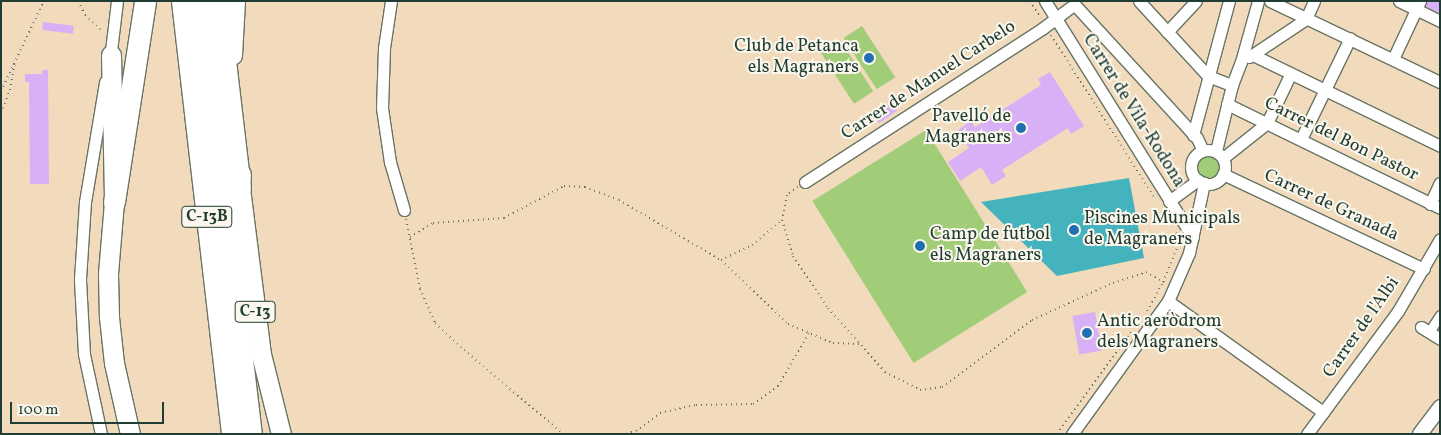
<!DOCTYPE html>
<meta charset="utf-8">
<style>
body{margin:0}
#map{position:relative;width:1441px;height:435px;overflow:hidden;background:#f1dbbc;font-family:Vollkorn,serif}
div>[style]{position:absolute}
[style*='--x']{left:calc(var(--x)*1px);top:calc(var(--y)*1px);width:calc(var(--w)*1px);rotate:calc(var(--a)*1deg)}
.green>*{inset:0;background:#a1cc78;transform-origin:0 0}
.round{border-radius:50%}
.water>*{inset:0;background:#44b3be}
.building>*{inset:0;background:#d8b0f6;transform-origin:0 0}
.path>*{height:2px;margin-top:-1px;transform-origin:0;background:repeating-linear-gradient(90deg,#687464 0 1px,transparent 0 5px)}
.roads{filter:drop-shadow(1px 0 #687464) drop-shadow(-1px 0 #687464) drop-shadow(0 1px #687464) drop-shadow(0 -1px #687464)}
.pedestrian>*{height:9px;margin:-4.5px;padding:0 4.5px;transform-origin:4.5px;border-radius:4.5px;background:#fff}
.minor>*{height:11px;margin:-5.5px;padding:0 5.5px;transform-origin:5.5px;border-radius:5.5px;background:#fff}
.minor>.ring{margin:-5.5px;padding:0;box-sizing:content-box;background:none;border:11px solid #fff;border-radius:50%}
.tertiary>*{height:14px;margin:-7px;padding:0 7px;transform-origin:7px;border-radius:7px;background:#fff}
.trunk>*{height:19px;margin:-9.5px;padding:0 9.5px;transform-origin:9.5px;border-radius:9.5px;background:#fff}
.motorway>*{height:21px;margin:-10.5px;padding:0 10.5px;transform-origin:10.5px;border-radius:10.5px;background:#fff}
.dots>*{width:14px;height:14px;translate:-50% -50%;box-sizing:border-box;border:2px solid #fbf7ec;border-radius:50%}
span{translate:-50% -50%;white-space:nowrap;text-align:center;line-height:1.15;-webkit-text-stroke:4px #fbf7ec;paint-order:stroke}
.shield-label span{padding:1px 4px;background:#fbf7ec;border:1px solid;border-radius:4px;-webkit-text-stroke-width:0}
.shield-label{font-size:16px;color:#1f3d34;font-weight:700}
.poi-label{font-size:18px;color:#1f3d34}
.right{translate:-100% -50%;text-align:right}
.left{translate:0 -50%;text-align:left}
.street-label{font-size:18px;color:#1f3d34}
.frame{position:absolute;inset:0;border:2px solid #1f3d34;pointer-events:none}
.scale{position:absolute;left:10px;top:402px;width:154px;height:22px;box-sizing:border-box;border:2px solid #1f3d34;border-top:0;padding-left:6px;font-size:15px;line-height:18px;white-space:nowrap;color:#1f3d34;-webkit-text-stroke:4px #fbf7ec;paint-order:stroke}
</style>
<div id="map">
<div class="green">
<div style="left:862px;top:26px;width:61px;height:22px;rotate:57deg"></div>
<div style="left:840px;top:40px;width:61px;height:23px;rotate:57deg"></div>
<div style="left:926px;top:130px;width:191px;height:134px;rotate:58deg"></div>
<div class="round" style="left:1198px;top:156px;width:22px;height:22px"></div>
</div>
<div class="water">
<div style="clip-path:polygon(1129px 178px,1144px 258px,1057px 276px,981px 202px)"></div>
</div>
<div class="building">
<div style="clip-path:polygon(1425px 1px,1440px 1px,1440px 15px,1423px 7px)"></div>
<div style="left:43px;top:22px;width:31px;height:8px;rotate:7deg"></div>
<div style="clip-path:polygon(42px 70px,48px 70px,49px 184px,30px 184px,29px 82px,25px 82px,25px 74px,42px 74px)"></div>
<div style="clip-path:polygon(1050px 72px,1084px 126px,1071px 134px,1068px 128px,1002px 170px,1006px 176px,992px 185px,981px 167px,960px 181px,948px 162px,969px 148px,958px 130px,971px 121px,975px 127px,1041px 85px,1038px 79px)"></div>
<div style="left:892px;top:103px;width:9px;height:22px;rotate:54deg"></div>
<div style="left:1095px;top:312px;width:39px;height:23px;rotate:80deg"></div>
</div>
<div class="path">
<div style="--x:78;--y:1;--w:16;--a:63"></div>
<div style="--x:85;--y:15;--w:25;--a:43"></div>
<div style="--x:1030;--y:1;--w:20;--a:57"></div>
<div style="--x:1051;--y:35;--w:191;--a:57.6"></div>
<div style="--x:1;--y:91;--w:100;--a:-64.5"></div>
<div style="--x:1;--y:113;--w:25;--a:-69"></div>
<div style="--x:10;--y:90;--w:27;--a:-80"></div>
<div style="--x:798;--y:187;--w:14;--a:144"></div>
<div style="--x:787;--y:195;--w:25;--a:101"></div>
<div style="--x:782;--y:220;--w:38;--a:73"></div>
<div style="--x:793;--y:256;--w:63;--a:56.1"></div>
<div style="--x:828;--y:308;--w:86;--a:48.3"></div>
<div style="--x:885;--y:372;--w:39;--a:27"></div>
<div style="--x:920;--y:390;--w:22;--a:-8"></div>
<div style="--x:942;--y:387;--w:112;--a:-36.7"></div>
<div style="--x:1032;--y:320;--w:89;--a:-24.6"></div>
<div style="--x:1113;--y:283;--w:35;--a:-18"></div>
<div style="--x:1146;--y:272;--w:21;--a:29"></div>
<div style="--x:406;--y:219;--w:71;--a:78.7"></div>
<div style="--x:420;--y:289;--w:37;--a:66"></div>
<div style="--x:435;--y:323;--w:40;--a:43"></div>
<div style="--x:464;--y:350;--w:130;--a:40.3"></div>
<div style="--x:410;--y:237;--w:27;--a:-31"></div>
<div style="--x:433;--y:223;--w:71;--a:-4"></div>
<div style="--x:504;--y:218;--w:68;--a:-28.1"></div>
<div style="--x:564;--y:186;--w:21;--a:3"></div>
<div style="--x:585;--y:187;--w:36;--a:21"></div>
<div style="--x:619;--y:200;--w:118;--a:30.5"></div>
<div style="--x:721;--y:260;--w:34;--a:-26"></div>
<div style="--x:752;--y:245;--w:39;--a:-40"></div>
<div style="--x:721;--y:260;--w:93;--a:43.7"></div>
<div style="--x:788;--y:324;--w:49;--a:22.9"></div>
<div style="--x:833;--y:343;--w:27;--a:2"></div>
<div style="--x:1147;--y:311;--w:33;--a:-61"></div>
<div style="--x:1163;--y:282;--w:42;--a:-67.7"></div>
<div style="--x:1179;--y:243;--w:13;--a:-108"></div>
<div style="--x:626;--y:434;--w:10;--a:-17"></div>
<div style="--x:636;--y:434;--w:3;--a:-90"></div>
<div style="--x:636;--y:431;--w:30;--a:-37"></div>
<div style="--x:660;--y:413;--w:37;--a:-13"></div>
<div style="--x:696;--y:405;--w:57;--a:-1"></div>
<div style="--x:753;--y:404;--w:31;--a:-36"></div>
<div style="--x:778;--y:386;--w:61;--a:-59.7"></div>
<div style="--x:1057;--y:434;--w:130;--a:-54.1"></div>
</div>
<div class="roads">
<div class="pedestrian">
<div style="--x:1429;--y:332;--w:20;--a:-57"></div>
</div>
<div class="minor">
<div style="--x:391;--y:1;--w:48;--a:98.5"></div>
<div style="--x:384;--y:48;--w:60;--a:91.9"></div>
<div style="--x:382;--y:108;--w:55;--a:81.6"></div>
<div style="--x:390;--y:162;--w:50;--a:73.7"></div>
<div style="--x:1045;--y:1;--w:279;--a:58"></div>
<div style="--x:1139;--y:1;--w:102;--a:47.4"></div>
<div style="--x:1208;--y:76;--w:26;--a:21"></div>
<div style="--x:1270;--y:1;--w:188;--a:25.5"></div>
<div style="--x:1399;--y:1;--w:46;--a:26"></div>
<div style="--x:1075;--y:5;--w:180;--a:47.5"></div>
<div style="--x:1197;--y:138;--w:14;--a:65"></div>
<div style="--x:1167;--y:32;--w:42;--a:-46.9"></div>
<div style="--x:1253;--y:55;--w:208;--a:25.9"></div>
<div style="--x:1249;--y:57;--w:69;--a:-33.7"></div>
<div style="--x:1306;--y:19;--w:20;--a:-66"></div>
<div style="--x:110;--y:59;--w:58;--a:-83.1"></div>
<div style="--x:1393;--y:59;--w:64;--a:-65"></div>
<div style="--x:1227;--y:104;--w:237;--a:26"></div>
<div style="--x:1193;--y:135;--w:139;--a:-75"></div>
<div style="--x:1301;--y:139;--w:112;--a:-64.1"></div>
<div class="ring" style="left:1191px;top:150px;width:23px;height:23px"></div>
<div style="--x:1216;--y:151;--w:68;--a:-76.4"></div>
<div style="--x:1232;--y:85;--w:25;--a:-69"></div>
<div style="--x:1241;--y:62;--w:63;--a:-74.4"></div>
<div style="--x:1223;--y:158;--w:56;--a:-38.5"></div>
<div style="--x:1267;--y:123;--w:55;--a:-64.4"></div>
<div style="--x:1223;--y:174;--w:222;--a:25.3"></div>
<div style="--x:805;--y:182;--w:283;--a:-32.9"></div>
<div style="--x:1043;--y:28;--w:35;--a:-37"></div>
<div style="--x:1169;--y:201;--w:36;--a:-36"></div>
<div style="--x:1430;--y:204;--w:23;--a:-65"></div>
<div style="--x:1168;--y:301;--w:191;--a:35.6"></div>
<div style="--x:1421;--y:327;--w:22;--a:32"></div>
<div style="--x:101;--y:434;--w:82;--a:-102"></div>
<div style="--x:84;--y:354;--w:75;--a:-93.1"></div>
<div style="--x:80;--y:279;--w:77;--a:-86.3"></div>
<div style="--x:85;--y:202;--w:122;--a:-80.5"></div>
<div style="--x:1072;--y:434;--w:164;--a:-54.2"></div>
<div style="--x:1168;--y:301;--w:52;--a:-66.4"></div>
<div style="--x:1189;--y:253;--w:72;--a:-77.9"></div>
<div style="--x:1307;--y:434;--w:153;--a:-53.5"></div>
<div style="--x:1398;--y:311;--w:83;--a:-59.7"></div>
</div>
<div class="tertiary">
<div style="--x:1420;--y:434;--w:34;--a:-53"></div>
</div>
<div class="trunk">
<div style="--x:111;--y:55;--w:147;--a:88.8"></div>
<div style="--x:114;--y:202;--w:72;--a:94.8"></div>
<div style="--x:108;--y:274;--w:43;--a:88.7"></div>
<div style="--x:109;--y:317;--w:46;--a:83.8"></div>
<div style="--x:114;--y:363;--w:73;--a:77.3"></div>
<div style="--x:232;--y:55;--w:54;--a:-86.8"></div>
<div style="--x:241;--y:174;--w:14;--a:94"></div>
<div style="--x:240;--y:188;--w:167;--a:82.8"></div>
<div style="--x:261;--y:354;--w:82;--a:76"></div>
</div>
<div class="motorway">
<div style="--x:182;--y:1;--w:436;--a:83.4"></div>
<div style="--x:200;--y:1;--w:436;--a:83.3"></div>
<div style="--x:218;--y:1;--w:188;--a:83.3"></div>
<div style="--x:114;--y:202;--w:203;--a:-81.2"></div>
</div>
</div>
<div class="dots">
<div style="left:869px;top:58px;background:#1f6fb2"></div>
<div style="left:1021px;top:128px;background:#1f6fb2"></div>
<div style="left:1074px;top:230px;background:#1f6fb2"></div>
<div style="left:920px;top:246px;background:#1f6fb2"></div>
<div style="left:1087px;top:333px;background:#1f6fb2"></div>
</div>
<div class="shield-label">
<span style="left:207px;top:217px">C-13B</span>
<span style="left:255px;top:312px">C-13</span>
</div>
<div class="poi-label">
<span class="right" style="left:859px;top:58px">Club de Petanca<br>els Magraners</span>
<span class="right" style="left:1011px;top:128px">Pavelló de<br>Magraners</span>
<span class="left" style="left:1084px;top:230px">Piscines Municipals<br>de Magraners</span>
<span class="left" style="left:930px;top:246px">Camp de futbol<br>els Magraners</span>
<span class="left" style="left:1097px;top:333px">Antic aeròdrom<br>dels Magraners</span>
</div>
<div class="street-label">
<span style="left:929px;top:81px;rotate:-33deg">Carrer de Manuel Carbelo</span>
<span style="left:1133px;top:111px;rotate:58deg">Carrer de Vila-Rodona</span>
<span style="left:1341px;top:140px;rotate:26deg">Carrer del Bon Pastor</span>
<span style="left:1331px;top:206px;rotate:25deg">Carrer de Granada</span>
<span style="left:1362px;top:328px;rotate:-55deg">Carrer de l'Albi</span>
</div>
<div class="frame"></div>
<div class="scale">100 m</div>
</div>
